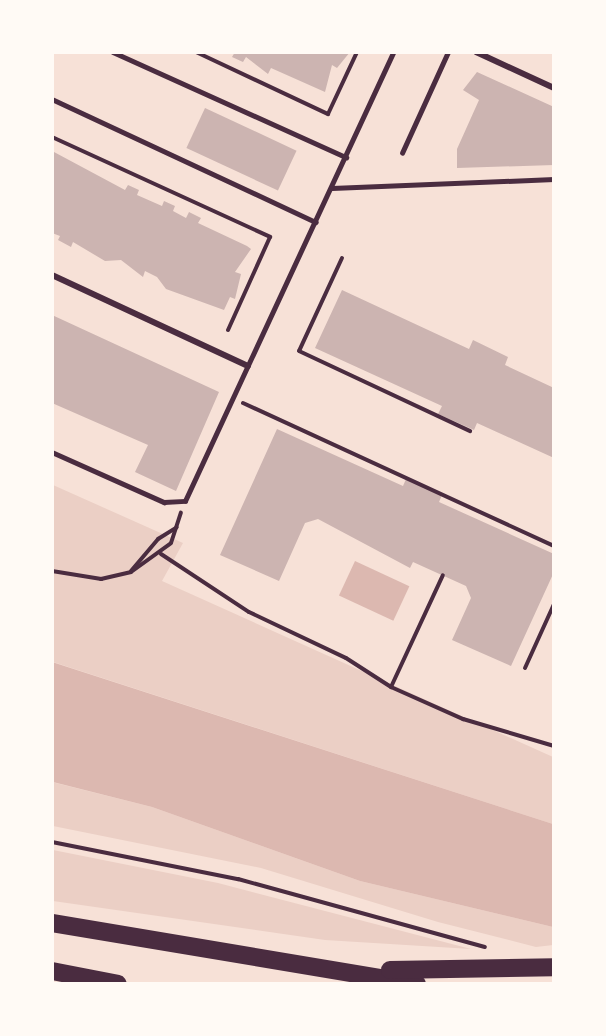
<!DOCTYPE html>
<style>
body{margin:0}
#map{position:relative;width:606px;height:1036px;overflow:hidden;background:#f7e1d7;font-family:"Public Sans",sans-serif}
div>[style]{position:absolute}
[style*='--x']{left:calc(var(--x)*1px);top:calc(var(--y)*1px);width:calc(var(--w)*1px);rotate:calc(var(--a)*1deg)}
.green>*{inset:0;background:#ebcfc5}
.water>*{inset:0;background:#dcb8b0;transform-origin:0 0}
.building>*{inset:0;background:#ccb4b1;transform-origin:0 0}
.path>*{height:4px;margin:-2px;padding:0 2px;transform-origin:2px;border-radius:2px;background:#4a2c40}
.service>*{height:4.5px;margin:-2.25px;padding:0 2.25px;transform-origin:2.25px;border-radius:2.25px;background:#4a2c40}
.minor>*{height:6px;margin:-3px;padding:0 3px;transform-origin:3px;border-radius:3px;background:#4a2c40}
.motorway>*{height:18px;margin:-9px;padding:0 9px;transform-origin:9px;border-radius:9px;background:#4a2c40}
span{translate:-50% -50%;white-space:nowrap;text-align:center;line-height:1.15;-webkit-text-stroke:6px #fffaf5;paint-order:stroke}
.frame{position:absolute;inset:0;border:54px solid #fffaf5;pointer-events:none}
</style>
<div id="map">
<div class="green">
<div style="clip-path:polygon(53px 485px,183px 543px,162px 581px,553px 757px,553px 824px,53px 662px)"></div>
<div style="clip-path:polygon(52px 782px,152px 807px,360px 881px,553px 927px,553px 945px,536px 947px,438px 922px,261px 868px,53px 826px)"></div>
<div style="clip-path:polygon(53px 850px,218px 883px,471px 949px,325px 940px,53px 901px)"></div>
</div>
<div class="water">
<div style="left:355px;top:561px;width:60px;height:38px;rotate:25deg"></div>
<div style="clip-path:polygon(52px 662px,553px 824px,553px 927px,360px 881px,152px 807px,53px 782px)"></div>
</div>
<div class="building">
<div style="clip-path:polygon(235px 52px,350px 52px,337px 68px,332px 65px,325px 92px,271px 68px,268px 74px,246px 57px,243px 62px,232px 57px)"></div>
<div style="clip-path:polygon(477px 72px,554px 107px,554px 165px,457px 168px,457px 149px,479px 100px,463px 90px)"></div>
<div style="left:205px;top:108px;width:101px;height:44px;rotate:25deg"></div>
<div style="clip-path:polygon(54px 152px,125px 190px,128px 185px,139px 190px,137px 195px,162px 206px,164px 201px,175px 206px,173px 211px,186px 218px,189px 212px,201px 218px,198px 223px,247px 246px,251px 249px,235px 272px,241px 274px,235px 299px,230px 297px,224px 310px,166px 289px,157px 277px,145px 271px,143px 277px,121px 260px,105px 261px,73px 242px,71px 247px,58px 240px,60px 236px,52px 233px)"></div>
<div style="clip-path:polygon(342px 290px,469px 349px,473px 340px,508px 357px,505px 365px,554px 388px,554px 458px,477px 423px,474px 430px,438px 414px,442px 406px,315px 348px)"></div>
<div style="clip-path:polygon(52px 315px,219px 392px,176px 491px,135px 472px,148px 445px,52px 403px)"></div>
<div style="clip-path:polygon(277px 429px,403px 486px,406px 479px,442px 495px,439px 502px,554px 554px,554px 572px,511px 666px,452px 640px,471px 598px,466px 586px,413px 562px,410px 568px,318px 519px,305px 523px,279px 581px,220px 555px)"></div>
</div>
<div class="path">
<div style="--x:196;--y:52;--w:146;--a:25.2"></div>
<div style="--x:328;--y:114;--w:68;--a:-64.9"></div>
<div style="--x:52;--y:137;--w:240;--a:24.6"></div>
<div style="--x:270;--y:237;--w:102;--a:114.3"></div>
<div style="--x:342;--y:258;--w:102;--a:114.8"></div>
<div style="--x:299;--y:351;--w:189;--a:25.1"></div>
<div style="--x:243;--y:403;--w:342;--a:24.7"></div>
<div style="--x:161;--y:554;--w:105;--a:33.4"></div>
<div style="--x:249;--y:612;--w:107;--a:25.4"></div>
<div style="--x:346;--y:658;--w:54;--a:32.8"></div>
<div style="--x:391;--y:687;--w:79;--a:24"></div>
<div style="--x:463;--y:719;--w:95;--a:16.5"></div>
<div style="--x:52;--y:571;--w:50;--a:9.3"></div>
<div style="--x:101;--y:579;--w:31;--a:-13"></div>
<div style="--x:131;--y:572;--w:49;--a:-35.9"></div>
<div style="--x:171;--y:543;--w:32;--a:-72"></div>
<div style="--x:131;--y:571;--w:42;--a:-49.8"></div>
<div style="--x:158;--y:539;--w:22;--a:-32"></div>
<div style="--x:525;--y:668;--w:70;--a:-65.6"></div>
<div style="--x:391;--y:687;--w:123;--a:-65.1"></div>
<div style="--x:52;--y:842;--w:190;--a:11.3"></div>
<div style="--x:238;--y:879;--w:256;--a:15.4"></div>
</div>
<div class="service">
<div style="--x:113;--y:52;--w:256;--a:24.3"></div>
<div style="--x:52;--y:99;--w:291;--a:25"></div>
<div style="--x:402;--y:153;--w:111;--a:-65.5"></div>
<div style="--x:332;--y:188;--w:222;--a:-2.3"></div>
<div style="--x:52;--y:452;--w:123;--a:24.1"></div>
<div style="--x:164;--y:502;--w:21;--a:-3"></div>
<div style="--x:185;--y:501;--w:495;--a:-65.1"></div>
</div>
<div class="minor">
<div style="--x:476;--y:52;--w:86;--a:24.8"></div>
<div style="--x:52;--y:275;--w:216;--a:24.9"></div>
</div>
<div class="motorway">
<div style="--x:52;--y:923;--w:370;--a:9.5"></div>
<div style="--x:390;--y:970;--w:164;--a:-1"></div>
<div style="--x:52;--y:971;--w:67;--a:11.1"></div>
</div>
<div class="frame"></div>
</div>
